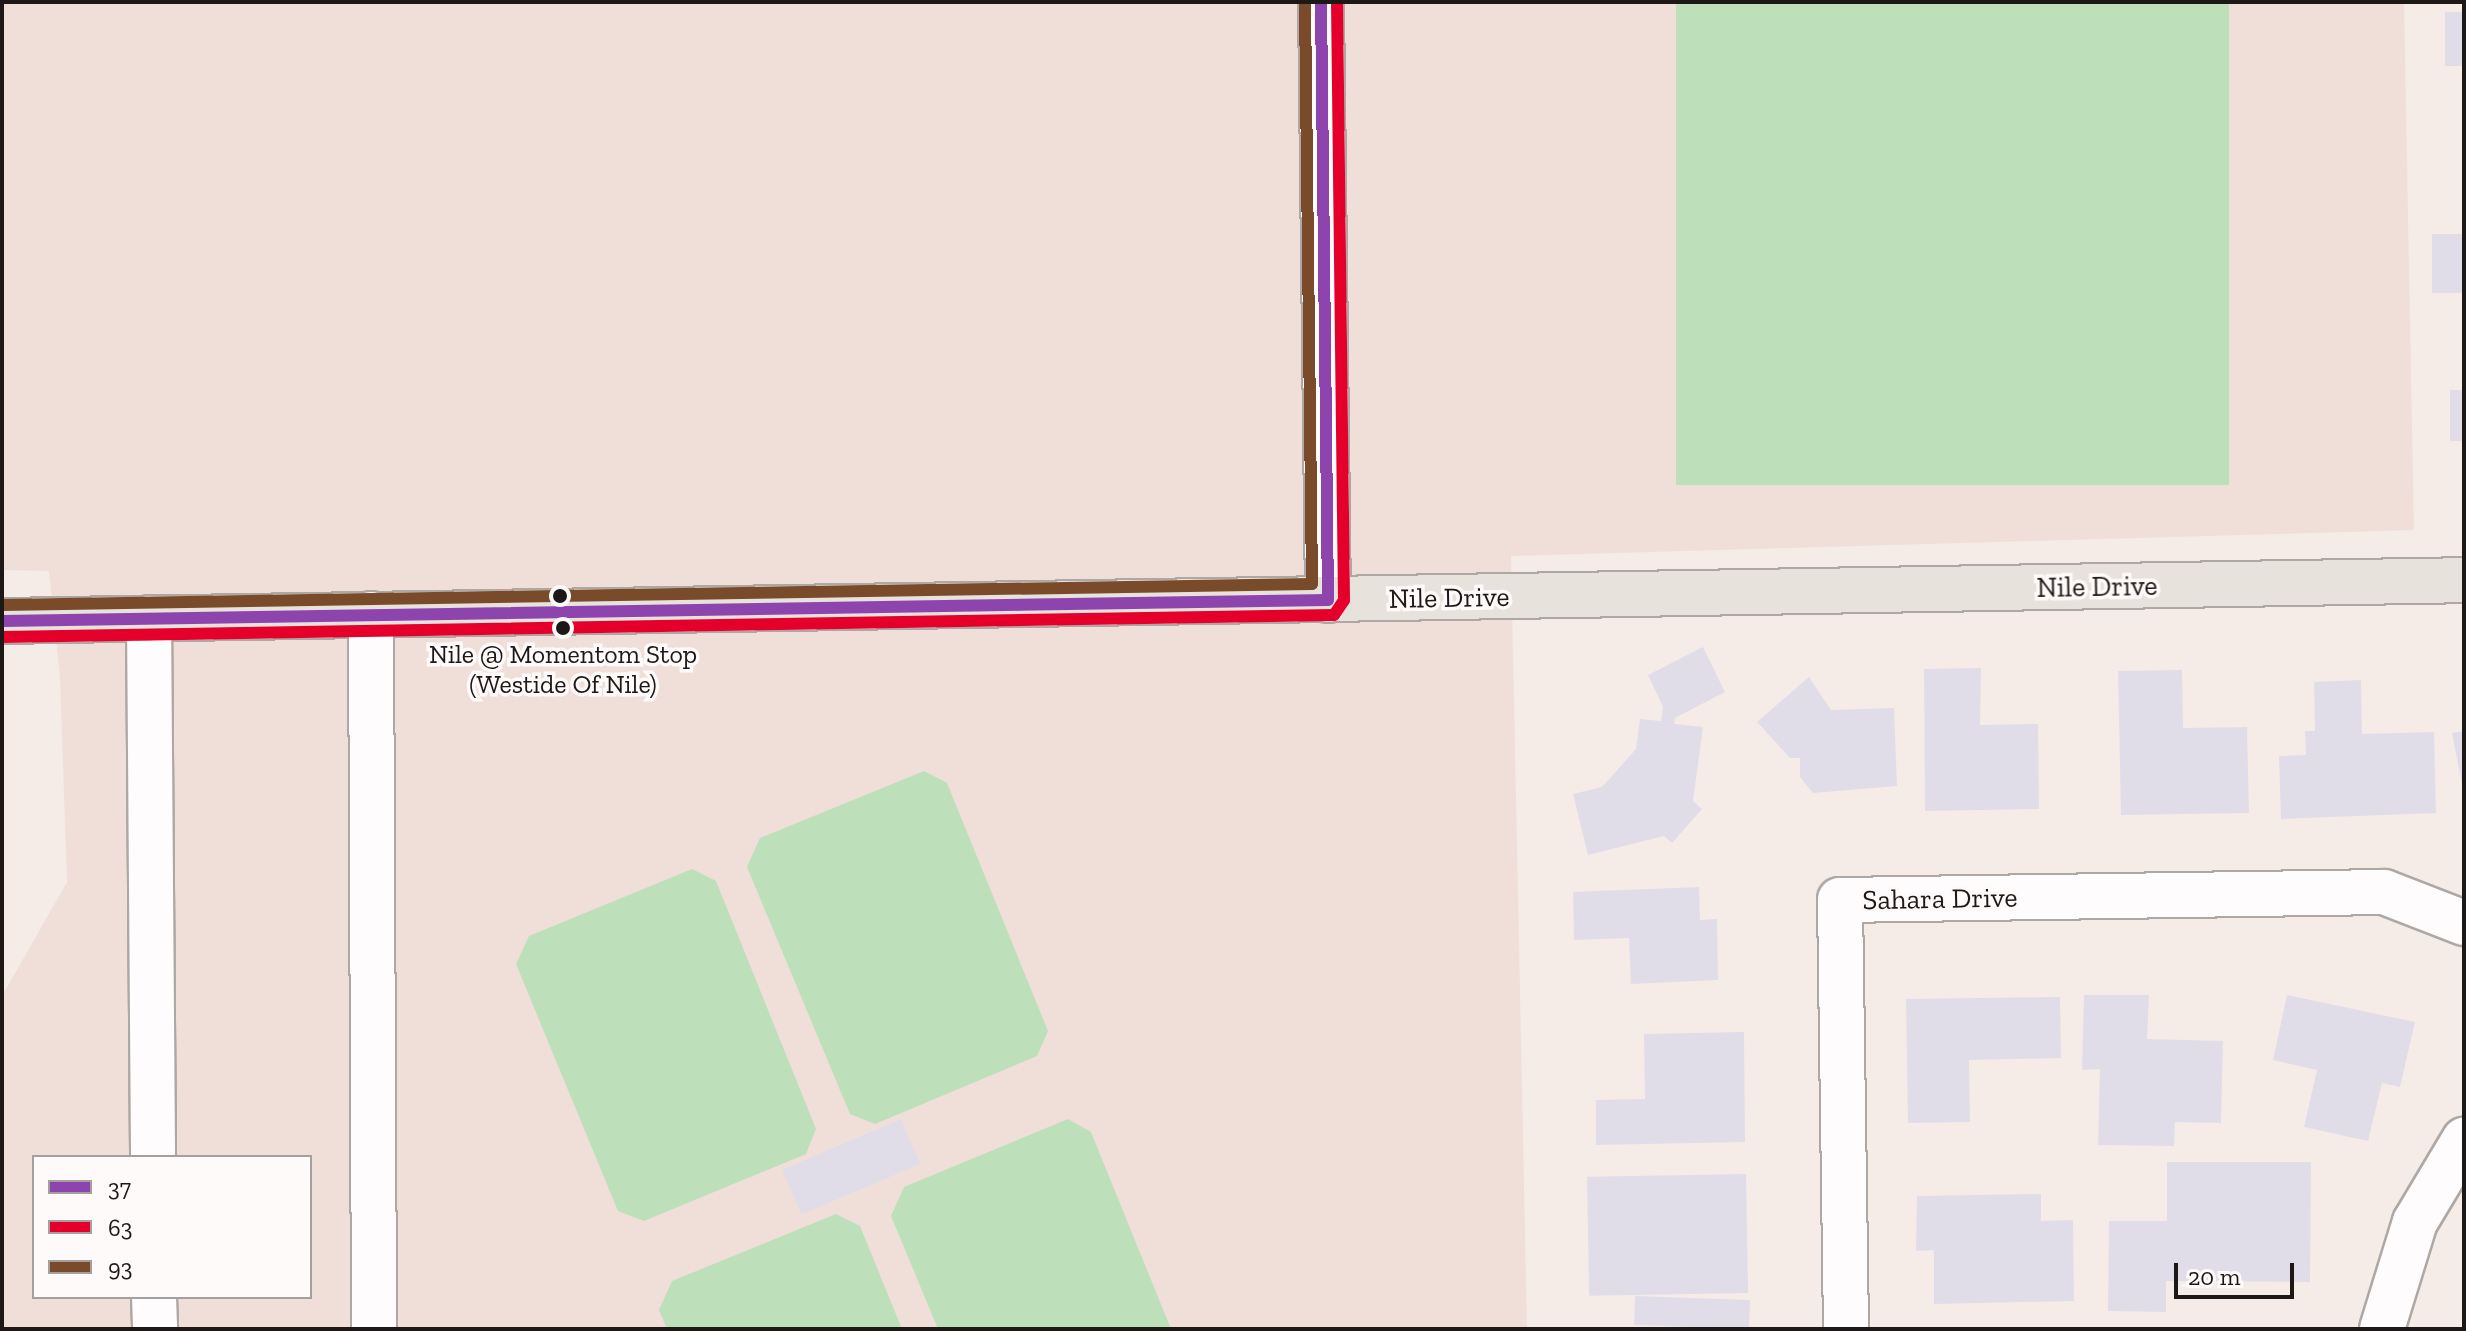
<!DOCTYPE html>
<style>
body{margin:0}
#map{position:relative;width:2466px;height:1331px;overflow:hidden;background:#f5ece8;font-family:"Zilla Slab",serif}
div>[style]{position:absolute}
[style*='--x']{left:calc(var(--x)*1px);top:calc(var(--y)*1px);width:calc(var(--w)*1px);rotate:calc(var(--a)*1deg)}
.built>*{inset:0;background:#f0dfd8}
.green>*{inset:0;background:#bddfba;transform-origin:0 0}
.building>*{inset:0;background:#e1dde8;transform-origin:0 0}
.roads{filter:drop-shadow(2px 0 #aea8a5) drop-shadow(-2px 0 #aea8a5) drop-shadow(0 2px #aea8a5) drop-shadow(0 -2px #aea8a5)}
.minor>*{height:44px;margin:-22px;padding:0 22px;transform-origin:22px;border-radius:22px;background:#fefcfc}
.major>*{height:44px;margin:-22px;padding:0 22px;transform-origin:22px;border-radius:22px;background:#e7e3dc}
.bus-1>*{height:12px;margin:-6px;padding:0 6px;transform-origin:6px;border-radius:6px;background:#8e44ad}
.bus-2>*{height:12px;margin:-6px;padding:0 6px;transform-origin:6px;border-radius:6px;background:#e4002b}
.bus-3>*{height:12px;margin:-6px;padding:0 6px;transform-origin:6px;border-radius:6px;background:#7a4b2a}
.dots>*{width:22px;height:22px;translate:-50% -50%;box-sizing:border-box;border:4px solid #fdfaf9;border-radius:50%}
span{translate:-50% -50%;white-space:nowrap;text-align:center;line-height:1.15;-webkit-text-stroke:7px #fdfaf9;paint-order:stroke}
.bus-label{font-size:26px;color:#1d1816}
.street-label{font-size:28px;color:#1d1816}
.frame{position:absolute;inset:0;border:4px solid #1d1816;pointer-events:none}
.legend{position:absolute;left:32px;top:1155px;width:280px;height:144px;box-sizing:border-box;background:#fdfaf9;border:2px solid #a3a09e;margin:0;padding:10px 14px;list-style:none;font-size:24px;color:#1d1816}
.legend li{display:flex;align-items:center;gap:16px;height:40px}
.legend b{width:40px;border:2px solid #a3a09e}
.scale{position:absolute;left:2174px;top:1263px;width:120px;height:36px;box-sizing:border-box;border:4px solid #1d1816;border-top:0;padding-left:10px;font-size:24px;line-height:28px;white-space:nowrap;color:#1d1816;-webkit-text-stroke:6px #fdfaf9;paint-order:stroke}
</style>
<div id="map">
<div class="built">
<div style="clip-path:polygon(evenodd,2px 2px,2404px 2px,2414px 530px,1511px 556px,1527px 1329px,2px 1329px,2px 996px,67px 882px,60px 678px,49px 571px,2px 570px,2px 2px,34px 1157px,310px 1157px,310px 1297px,34px 1297px,34px 1157px)"></div>
</div>
<div class="green">
<div style="left:1676px;top:2px;width:553px;height:483px"></div>
<div style="clip-path:polygon(924px 771px,947px 783px,1048px 1031px,1037px 1056px,875px 1124px,850px 1114px,747px 867px,760px 838px)"></div>
<div style="clip-path:polygon(692px 869px,716px 881px,816px 1129px,806px 1154px,644px 1221px,618px 1211px,516px 964px,529px 936px)"></div>
<div style="clip-path:polygon(1068px 1119px,1091px 1132px,1171px 1329px,938px 1329px,891px 1216px,904px 1187px)"></div>
<div style="clip-path:polygon(836px 1214px,860px 1226px,902px 1329px,667px 1329px,659px 1310px,672px 1281px)"></div>
</div>
<div class="building">
<div style="left:2445px;top:12px;width:19px;height:54px"></div>
<div style="left:2464px;top:234px;width:59px;height:32px;rotate:90deg"></div>
<div style="left:2450px;top:390px;width:14px;height:51px"></div>
<div style="clip-path:polygon(1703px 647px,1725px 692px,1675px 718px,1674px 724px,1703px 727px,1693px 801px,1702px 809px,1672px 843px,1664px 836px,1588px 855px,1573px 794px,1602px 787px,1636px 749px,1640px 719px,1661px 721px,1663px 707px,1648px 675px)"></div>
<div style="clip-path:polygon(1981px 668px,1980px 725px,2038px 724px,2039px 809px,1925px 811px,1924px 669px)"></div>
<div style="clip-path:polygon(2182px 670px,2183px 728px,2247px 727px,2249px 813px,2121px 815px,2118px 671px)"></div>
<div style="clip-path:polygon(1809px 677px,1831px 710px,1894px 708px,1897px 786px,1813px 793px,1800px 777px,1800px 758px,1790px 758px,1757px 722px)"></div>
<div style="clip-path:polygon(2361px 680px,2362px 734px,2434px 732px,2436px 813px,2281px 819px,2279px 756px,2306px 755px,2305px 731px,2315px 731px,2314px 682px)"></div>
<div style="clip-path:polygon(2464px 731px,2464px 789px,2463px 789px,2452px 733px)"></div>
<div style="clip-path:polygon(1699px 887px,1700px 920px,1717px 919px,1718px 980px,1631px 984px,1629px 938px,1574px 940px,1573px 892px)"></div>
<div style="clip-path:polygon(2084px 995px,2149px 995px,2147px 1039px,2223px 1041px,2221px 1123px,2175px 1122px,2174px 1146px,2098px 1145px,2100px 1069px,2082px 1070px)"></div>
<div style="clip-path:polygon(2287px 995px,2415px 1022px,2400px 1087px,2382px 1083px,2368px 1141px,2304px 1127px,2317px 1070px,2273px 1060px)"></div>
<div style="clip-path:polygon(2060px 997px,2061px 1058px,1969px 1060px,1970px 1122px,1908px 1123px,1906px 999px)"></div>
<div style="clip-path:polygon(1744px 1032px,1745px 1142px,1596px 1145px,1596px 1100px,1645px 1099px,1644px 1034px)"></div>
<div style="left:901px;top:1119px;width:49px;height:129px;rotate:67deg"></div>
<div style="clip-path:polygon(2167px 1162px,2311px 1162px,2310px 1282px,2166px 1281px,2166px 1312px,2108px 1311px,2109px 1221px,2167px 1221px)"></div>
<div style="left:1746px;top:1174px;width:119px;height:159px;rotate:89deg"></div>
<div style="clip-path:polygon(2041px 1194px,2041px 1221px,2073px 1220px,2074px 1301px,1934px 1304px,1934px 1250px,1916px 1251px,1917px 1196px)"></div>
<div style="left:1750px;top:1300px;width:29px;height:115px;rotate:92deg"></div>
</div>
<div class="roads">
<div class="minor">
<div style="--x:1321;--y:2;--w:598;--a:89.33"></div>
<div style="--x:371;--y:614;--w:715;--a:89.76"></div>
<div style="--x:149;--y:618;--w:539;--a:89.57"></div>
<div style="--x:154;--y:1297;--w:32;--a:88"></div>
<div style="--x:1846;--y:1329;--w:429;--a:-90.8"></div>
<div style="--x:1840;--y:900;--w:544;--a:-0.84"></div>
<div style="--x:2384;--y:892;--w:86;--a:21.2"></div>
<div style="--x:2382;--y:1329;--w:112;--a:-72.9"></div>
<div style="--x:2415;--y:1222;--w:96;--a:-59.1"></div>
</div>
<div class="major">
<div style="--x:2;--y:621;--w:2462;--a:-0.95"></div>
</div>
</div>
<div class="bus-1">
<div style="--x:2;--y:621;--w:1326;--a:-0.91"></div>
<div style="--x:1328;--y:600;--w:598;--a:-90.67"></div>
</div>
<div class="bus-2">
<div style="--x:2;--y:637;--w:1332;--a:-0.95"></div>
<div style="--x:1334;--y:615;--w:18;--a:-56"></div>
<div style="--x:1344;--y:600;--w:598;--a:-90.67"></div>
</div>
<div class="bus-3">
<div style="--x:2;--y:605;--w:1310;--a:-0.92"></div>
<div style="--x:1312;--y:584;--w:582;--a:-90.69"></div>
</div>
<div class="dots">
<div style="left:560px;top:596px;background:#1d1816"></div>
<div style="left:563px;top:628px;background:#1d1816"></div>
</div>
<div class="bus-label">
<span style="left:563px;top:670px">Nile @ Momentom Stop<br>(Westide Of Nile)</span>
</div>
<div class="street-label">
<span style="left:2097px;top:587px;rotate:-1deg">Nile Drive</span>
<span style="left:1449px;top:598px;rotate:-1deg">Nile Drive</span>
<span style="left:1940px;top:899px;rotate:-1deg">Sahara Drive</span>
</div>
<div class="frame"></div>
<ul class="legend">
<li><b style="height:10px;background:#8e44ad"></b>37</li>
<li><b style="height:10px;background:#e4002b"></b>63</li>
<li><b style="height:10px;background:#7a4b2a"></b>93</li>
</ul>
<div class="scale">20 m</div>
</div>
